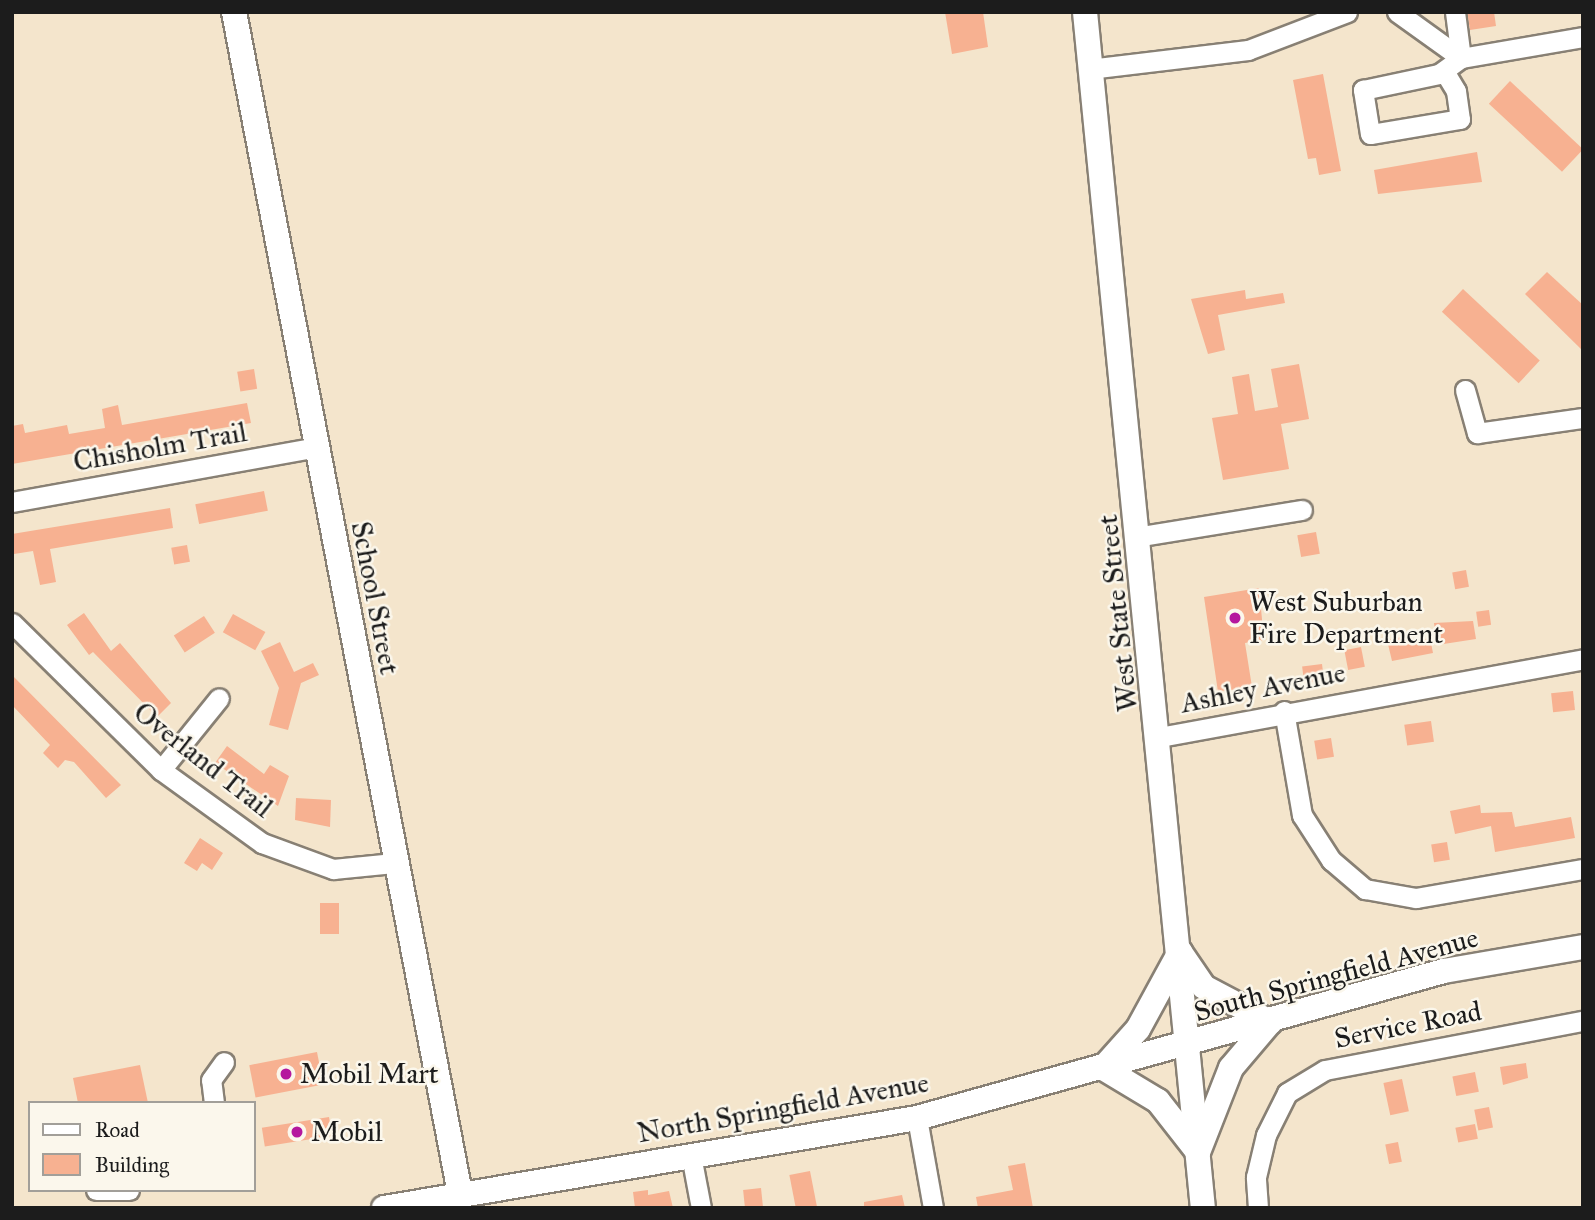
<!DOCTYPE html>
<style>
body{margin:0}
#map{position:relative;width:1595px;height:1220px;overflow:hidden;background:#f4e5cc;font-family:"IM FELL Great Primer",serif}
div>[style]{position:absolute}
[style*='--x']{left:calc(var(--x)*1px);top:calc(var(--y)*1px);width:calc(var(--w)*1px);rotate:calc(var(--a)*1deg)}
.building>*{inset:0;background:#f7b191;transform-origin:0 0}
.roads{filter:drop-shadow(2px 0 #888074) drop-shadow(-2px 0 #888074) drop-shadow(0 2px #888074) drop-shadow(0 -2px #888074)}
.minor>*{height:19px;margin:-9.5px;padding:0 9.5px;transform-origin:9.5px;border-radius:9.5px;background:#fff}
.major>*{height:24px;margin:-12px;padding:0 12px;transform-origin:12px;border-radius:12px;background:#fff}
.dots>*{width:19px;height:19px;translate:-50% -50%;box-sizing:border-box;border:4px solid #fbf7ec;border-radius:50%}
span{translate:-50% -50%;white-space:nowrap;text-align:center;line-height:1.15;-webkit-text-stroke:5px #fbf7ec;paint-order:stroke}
.street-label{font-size:28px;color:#1c1c1c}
.poi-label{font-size:28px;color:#1c1c1c}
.left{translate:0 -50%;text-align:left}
.frame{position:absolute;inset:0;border:14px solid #1c1c1c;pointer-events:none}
.legend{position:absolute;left:28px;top:1101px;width:228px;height:91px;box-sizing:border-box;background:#fbf7ec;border:2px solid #a29f99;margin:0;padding:9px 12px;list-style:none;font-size:21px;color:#1c1c1c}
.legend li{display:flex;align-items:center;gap:14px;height:35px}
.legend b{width:35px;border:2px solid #a29f99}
</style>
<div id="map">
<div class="building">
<div style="clip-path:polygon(945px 12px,983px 12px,988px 47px,952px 54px)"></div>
<div style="clip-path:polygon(1467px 12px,1494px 12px,1496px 26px,1470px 30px)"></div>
<div style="clip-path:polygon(1323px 74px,1341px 171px,1319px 175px,1316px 158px,1308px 159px,1293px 80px)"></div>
<div style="left:1510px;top:81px;width:100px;height:31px;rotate:43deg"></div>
<div style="clip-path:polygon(1477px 152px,1482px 182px,1378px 194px,1374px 170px)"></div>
<div style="clip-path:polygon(1547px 272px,1583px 305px,1583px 351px,1525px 294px)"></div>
<div style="left:1463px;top:289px;width:105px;height:31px;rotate:43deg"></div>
<div style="clip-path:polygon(1245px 290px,1246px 299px,1283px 293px,1285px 303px,1218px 315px,1225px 350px,1208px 354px,1191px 299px)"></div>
<div style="clip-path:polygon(1299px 364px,1309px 419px,1281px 424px,1289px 469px,1223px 480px,1212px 418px,1238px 414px,1232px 377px,1249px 374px,1255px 411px,1278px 407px,1271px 369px)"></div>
<div style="left:254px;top:369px;width:20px;height:17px;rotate:81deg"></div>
<div style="clip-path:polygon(247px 403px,251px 423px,12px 464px,12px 426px,23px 424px,25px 433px,67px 425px,69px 434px,105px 428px,102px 409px,118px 405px,122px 425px)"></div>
<div style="left:264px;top:491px;width:20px;height:70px;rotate:79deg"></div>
<div style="clip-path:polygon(170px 508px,173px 528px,50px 549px,56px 582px,40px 585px,33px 551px,14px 554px,12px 534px)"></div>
<div style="left:1316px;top:532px;width:22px;height:19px;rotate:80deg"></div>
<div style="left:187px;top:545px;width:17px;height:16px;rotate:80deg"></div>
<div style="left:1466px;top:570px;width:17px;height:14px;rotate:80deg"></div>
<div style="clip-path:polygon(1259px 588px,1264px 640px,1245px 643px,1252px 687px,1218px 692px,1204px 597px)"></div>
<div style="left:1489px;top:610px;width:15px;height:13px;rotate:82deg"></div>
<div style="clip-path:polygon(84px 613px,111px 651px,120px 643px,171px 703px,157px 717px,93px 652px,89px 655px,67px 625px)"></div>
<div style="left:233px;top:614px;width:37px;height:21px;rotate:29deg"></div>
<div style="left:204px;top:616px;width:20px;height:36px;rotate:57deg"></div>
<div style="clip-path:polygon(1473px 621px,1476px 639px,1437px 645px,1434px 623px)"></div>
<div style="clip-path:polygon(1411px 635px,1412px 642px,1430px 638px,1433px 653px,1392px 661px,1387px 640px)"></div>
<div style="clip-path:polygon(280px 642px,294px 672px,313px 663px,319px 675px,301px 683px,288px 730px,269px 725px,279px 688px,261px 651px)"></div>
<div style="left:1361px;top:647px;width:20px;height:17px;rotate:79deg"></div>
<div style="left:1322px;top:664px;width:17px;height:20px;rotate:83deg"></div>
<div style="clip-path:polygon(12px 675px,121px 785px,106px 798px,74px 762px,65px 760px,58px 768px,43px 753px,50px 745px,12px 705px)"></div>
<div style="left:1573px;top:691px;width:19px;height:22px;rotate:84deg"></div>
<div style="left:1431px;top:721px;width:21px;height:27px;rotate:82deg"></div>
<div style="left:1331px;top:738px;width:19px;height:17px;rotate:81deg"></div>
<div style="clip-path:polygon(227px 746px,264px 774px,270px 765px,289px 776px,278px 806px,215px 763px)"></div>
<div style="clip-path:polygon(296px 798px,331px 800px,330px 827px,295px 820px)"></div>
<div style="clip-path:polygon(1480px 805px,1481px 813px,1512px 812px,1515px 827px,1571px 817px,1575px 838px,1495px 852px,1491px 826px,1455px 834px,1450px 811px)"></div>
<div style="clip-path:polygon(200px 838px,223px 853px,212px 870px,202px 863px,197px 871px,184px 863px)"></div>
<div style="left:1447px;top:842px;width:18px;height:16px;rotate:81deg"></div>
<div style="left:320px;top:903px;width:19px;height:31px"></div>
<div style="left:317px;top:1052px;width:33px;height:69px;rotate:79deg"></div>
<div style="clip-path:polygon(1526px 1063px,1528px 1078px,1503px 1085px,1500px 1067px)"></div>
<div style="clip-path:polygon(140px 1065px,148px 1103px,78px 1103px,73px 1078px)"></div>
<div style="left:1475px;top:1072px;width:20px;height:23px;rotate:79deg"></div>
<div style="left:1402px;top:1079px;width:33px;height:19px;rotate:78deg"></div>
<div style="left:1489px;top:1107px;width:21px;height:15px;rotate:79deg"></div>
<div style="left:329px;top:1117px;width:19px;height:68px;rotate:81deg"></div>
<div style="left:1475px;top:1124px;width:15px;height:20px;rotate:79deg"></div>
<div style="left:1398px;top:1142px;width:20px;height:13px;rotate:79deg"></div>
<div style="clip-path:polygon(1025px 1163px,1033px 1208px,978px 1208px,976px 1197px,1013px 1190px,1008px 1166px)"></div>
<div style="left:810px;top:1171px;width:38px;height:21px;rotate:79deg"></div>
<div style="left:761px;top:1188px;width:20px;height:18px;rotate:84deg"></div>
<div style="clip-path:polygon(648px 1190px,648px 1195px,669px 1191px,673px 1208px,635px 1208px,633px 1192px)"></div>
<div style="clip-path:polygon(902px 1195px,905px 1208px,864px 1208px,864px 1202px)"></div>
</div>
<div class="roads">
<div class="minor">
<div style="--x:1397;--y:12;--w:79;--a:35.7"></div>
<div style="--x:1455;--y:12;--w:46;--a:82.6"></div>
<div style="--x:1089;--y:69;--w:160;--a:-6.8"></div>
<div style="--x:1248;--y:50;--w:106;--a:-21"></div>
<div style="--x:1444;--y:71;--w:23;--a:59"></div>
<div style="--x:1456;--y:91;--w:28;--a:82"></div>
<div style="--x:1460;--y:119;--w:91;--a:170.5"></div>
<div style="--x:1370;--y:134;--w:45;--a:-99"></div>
<div style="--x:1363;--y:90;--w:78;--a:-11.9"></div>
<div style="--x:1439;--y:74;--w:27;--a:-36"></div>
<div style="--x:1461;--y:58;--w:124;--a:-9.8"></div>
<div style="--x:1465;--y:390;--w:45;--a:74.4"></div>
<div style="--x:1477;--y:433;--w:107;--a:-8.1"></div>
<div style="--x:12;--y:502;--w:310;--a:-10.2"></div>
<div style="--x:1141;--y:536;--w:163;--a:-9.2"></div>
<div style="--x:12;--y:623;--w:209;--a:44.6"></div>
<div style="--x:161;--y:770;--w:125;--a:35.9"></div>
<div style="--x:262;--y:843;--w:76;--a:20.1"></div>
<div style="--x:333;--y:869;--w:61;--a:-5.6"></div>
<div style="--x:1284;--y:711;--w:106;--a:80.2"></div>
<div style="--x:1302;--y:815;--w:54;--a:57.2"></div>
<div style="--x:1331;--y:860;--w:45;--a:40.5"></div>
<div style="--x:1365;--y:889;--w:52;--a:10"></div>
<div style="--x:1416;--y:898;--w:169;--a:-9.9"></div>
<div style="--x:1160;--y:737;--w:430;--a:-10.4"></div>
<div style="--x:161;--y:770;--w:92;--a:-51.1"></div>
<div style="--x:214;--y:1103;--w:23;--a:-97"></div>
<div style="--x:211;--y:1080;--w:22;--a:-54"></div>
<div style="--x:917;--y:1118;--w:91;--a:79.9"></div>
<div style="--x:691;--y:1155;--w:54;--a:79.3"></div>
<div style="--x:96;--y:1190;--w:33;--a:0"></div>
<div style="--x:1258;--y:1208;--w:31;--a:-94"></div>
<div style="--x:1256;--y:1177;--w:43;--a:-76.6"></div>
<div style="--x:1266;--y:1135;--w:47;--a:-63.4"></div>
<div style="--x:1287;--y:1093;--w:44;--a:-31.2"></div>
<div style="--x:1325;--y:1070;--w:263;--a:-10.8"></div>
</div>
<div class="major">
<div style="--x:234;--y:12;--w:1202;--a:79.17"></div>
<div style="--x:1085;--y:12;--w:1202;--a:84.37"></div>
<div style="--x:1180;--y:952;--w:42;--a:55.6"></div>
<div style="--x:1204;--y:987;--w:75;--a:27.9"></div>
<div style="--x:1270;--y:1022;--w:60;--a:130.3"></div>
<div style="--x:1231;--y:1068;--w:90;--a:111.4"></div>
<div style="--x:1198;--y:1152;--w:65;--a:-128.1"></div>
<div style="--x:1158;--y:1101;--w:64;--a:-149"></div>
<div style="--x:1103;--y:1068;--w:52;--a:-48.1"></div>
<div style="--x:1138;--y:1029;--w:88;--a:-61.4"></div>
<div style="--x:384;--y:1208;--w:541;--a:-9.58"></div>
<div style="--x:917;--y:1118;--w:547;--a:-15.59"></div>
<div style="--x:1444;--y:971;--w:141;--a:-9.8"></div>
</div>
</div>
<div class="dots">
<div style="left:1235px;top:618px;background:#b5179e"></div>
<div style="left:286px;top:1074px;background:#b5179e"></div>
<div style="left:297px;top:1132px;background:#b5179e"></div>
</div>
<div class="street-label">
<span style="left:160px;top:447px;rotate:-10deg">Chisholm Trail</span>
<span style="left:375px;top:598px;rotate:79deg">School Street</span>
<span style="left:1118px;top:613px;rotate:-96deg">West State Street</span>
<span style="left:1263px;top:688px;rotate:-11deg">Ashley Avenue</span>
<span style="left:203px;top:760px;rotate:38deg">Overland Trail</span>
<span style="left:1336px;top:975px;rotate:-15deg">South Springfield Avenue</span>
<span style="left:1408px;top:1025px;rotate:-11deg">Service Road</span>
<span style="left:783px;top:1108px;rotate:-10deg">North Springfield Avenue</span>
</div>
<div class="poi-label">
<span class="left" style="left:1249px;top:618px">West Suburban<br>Fire Department</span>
<span class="left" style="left:300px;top:1074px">Mobil Mart</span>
<span class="left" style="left:311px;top:1132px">Mobil</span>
</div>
<div class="frame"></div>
<ul class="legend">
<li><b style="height:9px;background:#fff"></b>Road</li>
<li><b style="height:19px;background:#f7b191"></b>Building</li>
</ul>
</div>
